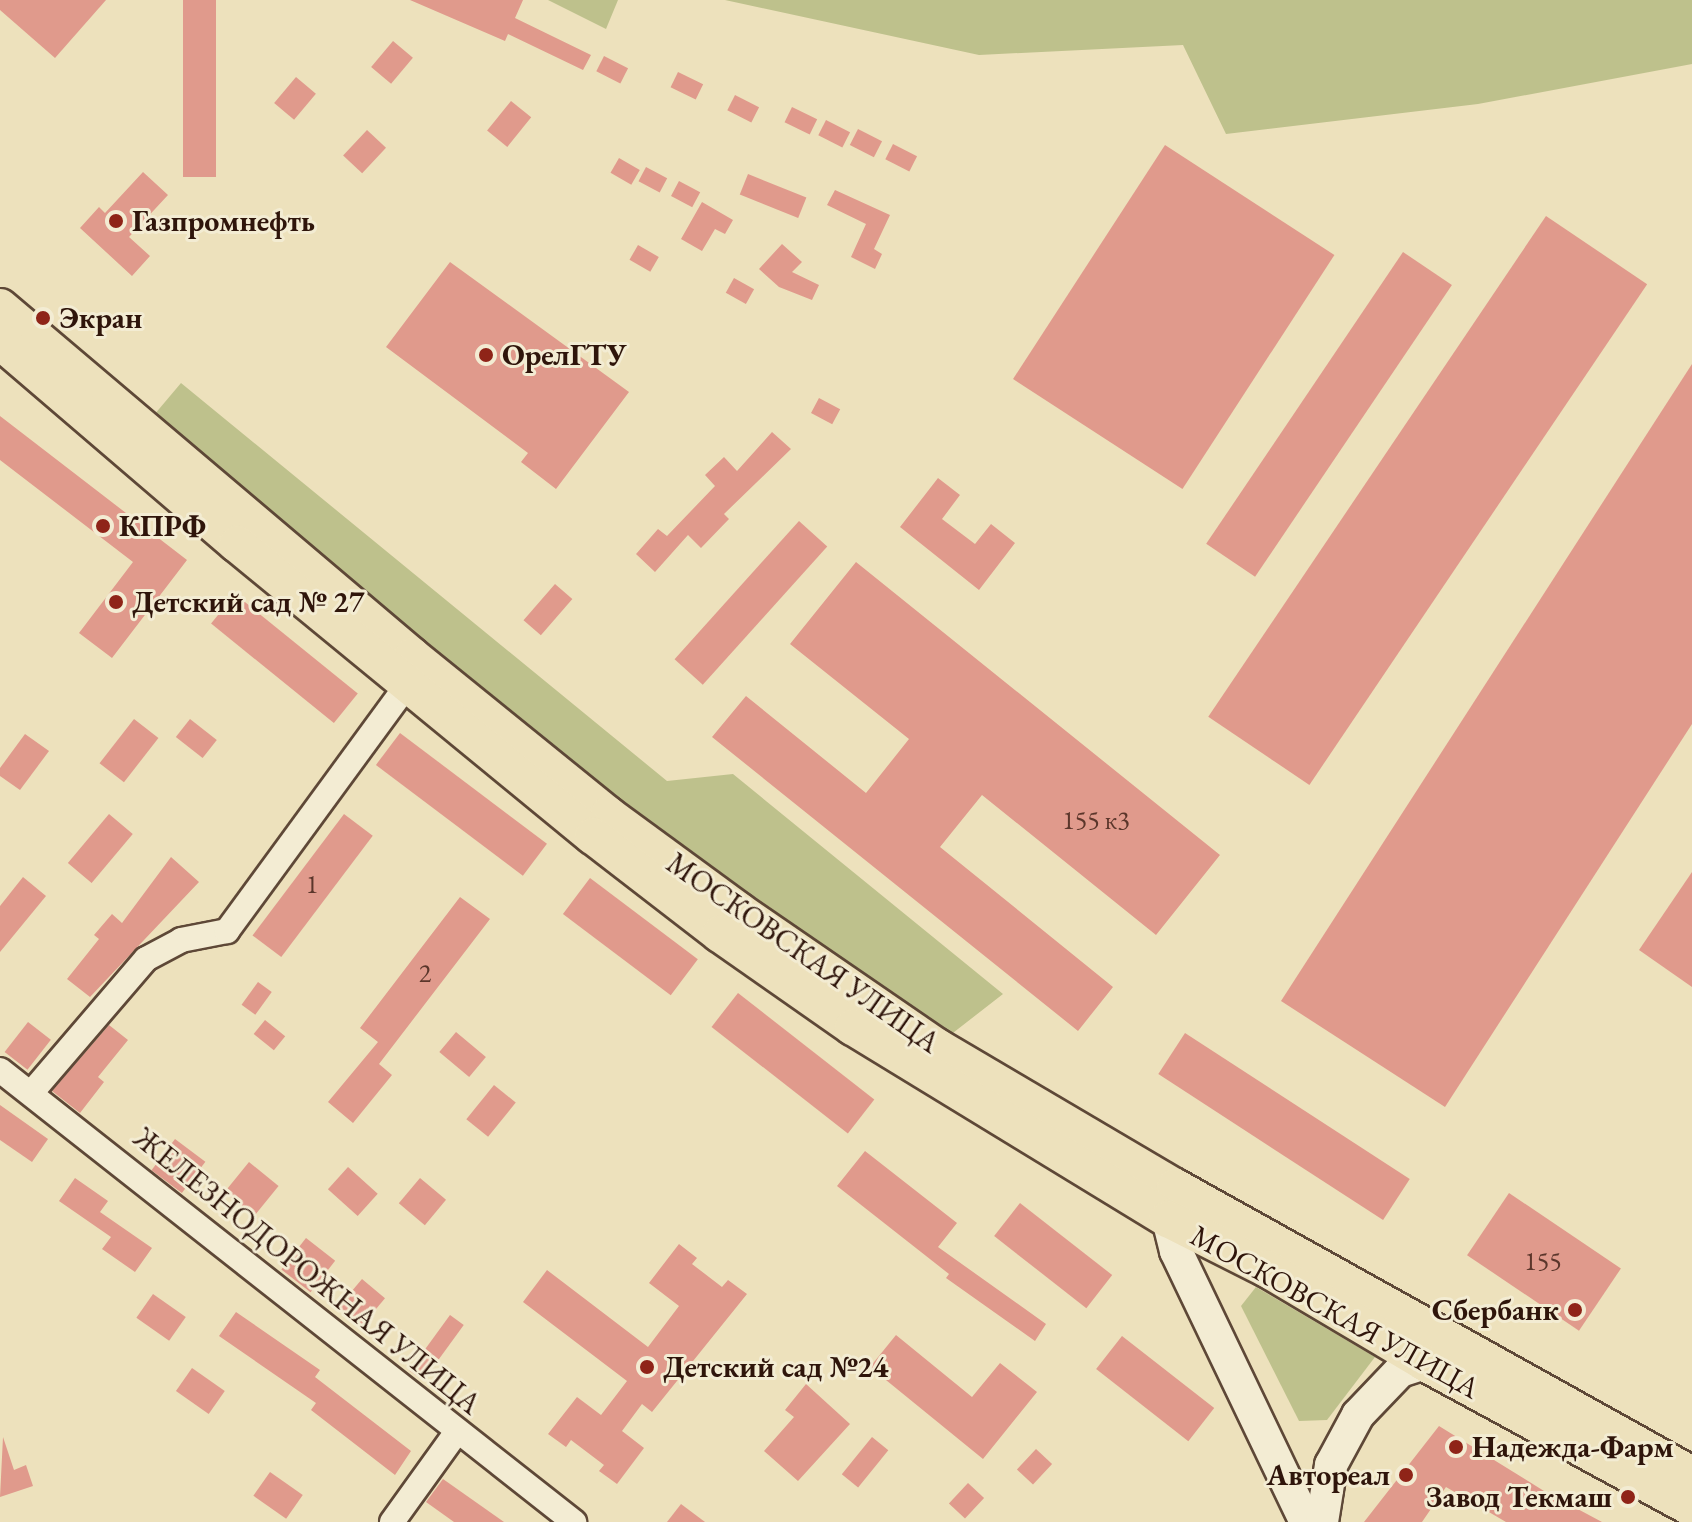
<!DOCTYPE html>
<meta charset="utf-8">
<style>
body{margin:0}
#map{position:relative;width:1692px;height:1522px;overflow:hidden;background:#ede1bc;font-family:"EB Garamond",serif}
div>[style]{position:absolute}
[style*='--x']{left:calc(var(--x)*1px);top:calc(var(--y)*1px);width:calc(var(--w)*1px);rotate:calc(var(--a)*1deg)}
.green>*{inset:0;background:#bec18c}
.building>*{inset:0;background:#e09a8c;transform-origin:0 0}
.roads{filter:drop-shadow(2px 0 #5e4837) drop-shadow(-2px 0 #5e4837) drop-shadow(0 2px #5e4837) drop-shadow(0 -2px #5e4837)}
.street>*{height:24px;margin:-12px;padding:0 12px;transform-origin:12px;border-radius:12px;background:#f3ecd3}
.secondary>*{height:32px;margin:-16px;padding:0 16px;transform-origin:16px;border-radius:16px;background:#f3ecd3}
.primary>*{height:36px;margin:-18px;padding:0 18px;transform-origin:18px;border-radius:18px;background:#ede1bc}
.dots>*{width:22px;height:22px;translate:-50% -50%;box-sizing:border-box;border:4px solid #f3ecd3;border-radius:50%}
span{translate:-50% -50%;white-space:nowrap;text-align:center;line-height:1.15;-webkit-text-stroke:6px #f3ecd3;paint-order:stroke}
.number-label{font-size:26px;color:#5b362b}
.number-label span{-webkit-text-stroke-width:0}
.poi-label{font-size:30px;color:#2f150b;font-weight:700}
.left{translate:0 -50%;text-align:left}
.right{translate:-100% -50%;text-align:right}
.street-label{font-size:30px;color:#2f150b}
</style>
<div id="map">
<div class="green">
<div style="clip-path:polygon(548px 0,618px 0,606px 29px)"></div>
<div style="clip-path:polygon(725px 0,1692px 0,1692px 64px,1478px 104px,1226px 134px,1183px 45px,979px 55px)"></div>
<div style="clip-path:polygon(181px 383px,667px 781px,733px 774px,1003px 994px,949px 1036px,629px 812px,154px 415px)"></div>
<div style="clip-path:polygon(1256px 1287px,1375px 1357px,1327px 1420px,1299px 1421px,1241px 1306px)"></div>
</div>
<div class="building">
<div style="clip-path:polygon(0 0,106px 0,55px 58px,0 10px)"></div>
<div style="left:183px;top:0;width:33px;height:177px"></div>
<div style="clip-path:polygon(410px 0,523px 0,515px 18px,591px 55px,583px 70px,508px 34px,505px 41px)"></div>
<div style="left:393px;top:41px;width:26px;height:34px;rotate:40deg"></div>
<div style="left:604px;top:56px;width:27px;height:17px;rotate:27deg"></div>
<div style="left:678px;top:72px;width:28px;height:17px;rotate:26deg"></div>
<div style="left:296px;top:77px;width:26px;height:34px;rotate:40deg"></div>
<div style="left:735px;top:95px;width:27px;height:17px;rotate:27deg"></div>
<div style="left:511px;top:101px;width:26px;height:38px;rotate:39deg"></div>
<div style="left:792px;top:107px;width:28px;height:17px;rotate:26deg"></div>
<div style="left:826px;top:120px;width:27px;height:17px;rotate:27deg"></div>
<div style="left:858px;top:129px;width:27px;height:18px;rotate:27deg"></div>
<div style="left:367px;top:130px;width:26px;height:35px;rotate:43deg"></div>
<div style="left:893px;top:144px;width:27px;height:17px;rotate:27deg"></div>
<div style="left:1165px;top:145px;width:202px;height:279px;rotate:33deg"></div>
<div style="left:619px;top:158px;width:24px;height:17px;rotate:30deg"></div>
<div style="left:646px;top:167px;width:24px;height:16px;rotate:28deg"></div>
<div style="clip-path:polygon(143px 172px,168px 195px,129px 237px,150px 256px,132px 276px,80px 228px,99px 207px,105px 213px)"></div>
<div style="left:748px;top:174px;width:63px;height:22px;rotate:22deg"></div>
<div style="left:679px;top:181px;width:24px;height:17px;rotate:28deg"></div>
<div style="clip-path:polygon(835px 190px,890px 215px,874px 249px,882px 254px,875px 269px,851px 257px,866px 224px,827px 205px)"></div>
<div style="clip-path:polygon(702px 202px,733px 220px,725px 234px,715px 229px,702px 251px,681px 239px)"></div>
<div style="left:1546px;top:216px;width:122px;height:604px;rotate:34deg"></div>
<div style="clip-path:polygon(782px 244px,802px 262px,792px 272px,819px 285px,812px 300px,779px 287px,759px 269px)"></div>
<div style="left:638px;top:245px;width:24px;height:17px;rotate:30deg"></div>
<div style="left:1403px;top:252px;width:59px;height:352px;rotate:34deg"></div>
<div style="clip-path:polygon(450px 262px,629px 392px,556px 489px,521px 462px,528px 453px,386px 347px)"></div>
<div style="left:734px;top:278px;width:23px;height:17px;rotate:29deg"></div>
<div style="clip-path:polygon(1692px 364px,1692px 724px,1445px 1107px,1281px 1001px)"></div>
<div style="left:819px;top:398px;width:24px;height:17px;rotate:28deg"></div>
<div style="clip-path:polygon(0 416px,187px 560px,112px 658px,79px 633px,133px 562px,0 460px)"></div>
<div style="clip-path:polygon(772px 432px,791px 449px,724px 514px,729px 519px,701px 548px,688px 535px,655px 572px,636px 554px,658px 529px,667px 536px,715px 486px,705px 475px,724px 457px,737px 471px)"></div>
<div style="clip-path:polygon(938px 478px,960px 495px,942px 519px,975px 544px,991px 524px,1015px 543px,979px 590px,900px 527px)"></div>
<div style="left:799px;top:521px;width:38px;height:186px;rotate:42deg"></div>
<div style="clip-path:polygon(856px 562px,1220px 855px,1156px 935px,982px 795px,940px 847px,1113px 987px,1078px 1031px,712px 737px,746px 696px,866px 793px,909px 739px,790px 644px)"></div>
<div style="left:555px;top:584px;width:23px;height:48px;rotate:41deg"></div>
<div style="left:235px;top:594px;width:158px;height:38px;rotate:39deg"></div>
<div style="left:134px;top:719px;width:31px;height:56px;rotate:38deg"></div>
<div style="left:190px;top:719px;width:34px;height:23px;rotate:38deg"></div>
<div style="left:400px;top:733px;width:184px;height:40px;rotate:37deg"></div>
<div style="clip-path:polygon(25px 734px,49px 751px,20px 790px,0 776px,0 768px)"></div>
<div style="left:109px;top:814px;width:31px;height:64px;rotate:40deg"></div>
<div style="left:344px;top:814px;width:36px;height:152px;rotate:37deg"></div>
<div style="clip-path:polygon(171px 857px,199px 882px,90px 997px,67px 979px,99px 939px,94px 935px,112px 914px,122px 923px)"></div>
<div style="clip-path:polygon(1692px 872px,1692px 987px,1639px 950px)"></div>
<div style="clip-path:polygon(23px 877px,46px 896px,0 952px,0 906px)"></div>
<div style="left:590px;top:878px;width:135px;height:45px;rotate:37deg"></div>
<div style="clip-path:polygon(460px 897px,490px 919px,379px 1064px,392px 1075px,353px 1123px,328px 1102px,378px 1042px,360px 1028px)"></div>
<div style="left:258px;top:982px;width:17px;height:28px;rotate:36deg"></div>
<div style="left:738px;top:993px;width:173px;height:43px;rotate:38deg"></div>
<div style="left:265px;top:1020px;width:26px;height:18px;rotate:39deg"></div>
<div style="left:28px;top:1022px;width:29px;height:38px;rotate:38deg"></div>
<div style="clip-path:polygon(109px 1025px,128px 1040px,98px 1077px,104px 1082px,80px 1113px,52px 1091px)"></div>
<div style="left:456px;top:1032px;width:39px;height:26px;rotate:40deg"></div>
<div style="left:1185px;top:1033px;width:268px;height:49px;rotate:33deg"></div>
<div style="left:494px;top:1085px;width:28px;height:44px;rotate:39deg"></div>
<div style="clip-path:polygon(0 1105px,48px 1139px,32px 1162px,0 1140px)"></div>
<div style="left:175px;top:1139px;width:38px;height:39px;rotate:37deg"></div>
<div style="clip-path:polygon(865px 1151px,957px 1223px,938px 1247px,1046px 1324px,1035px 1341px,946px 1278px,949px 1274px,837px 1186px)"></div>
<div style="left:249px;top:1162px;width:38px;height:39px;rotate:39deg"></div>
<div style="left:348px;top:1167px;width:40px;height:30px;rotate:42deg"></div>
<div style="clip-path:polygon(75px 1178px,108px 1201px,100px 1212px,152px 1248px,135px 1272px,102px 1249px,111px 1237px,59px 1201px)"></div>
<div style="left:420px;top:1178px;width:34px;height:33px;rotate:40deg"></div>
<div style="left:1509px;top:1193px;width:135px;height:75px;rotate:34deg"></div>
<div style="left:1020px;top:1203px;width:117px;height:42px;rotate:38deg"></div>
<div style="left:306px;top:1238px;width:37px;height:40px;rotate:38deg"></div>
<div style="clip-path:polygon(679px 1244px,697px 1258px,692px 1264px,722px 1287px,728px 1280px,747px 1294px,652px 1412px,642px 1404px,622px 1431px,644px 1448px,617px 1484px,599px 1471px,604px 1465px,571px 1440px,566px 1447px,548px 1434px,577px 1397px,601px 1415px,627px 1381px,523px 1302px,547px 1270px,648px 1347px,679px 1306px,649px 1283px)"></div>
<div style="left:362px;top:1279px;width:30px;height:38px;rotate:40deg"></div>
<div style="left:153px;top:1294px;width:40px;height:29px;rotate:35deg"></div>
<div style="clip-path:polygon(236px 1312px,320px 1370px,315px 1377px,411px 1451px,395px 1475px,311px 1410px,316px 1403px,219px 1336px)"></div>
<div style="left:450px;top:1315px;width:17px;height:69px;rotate:36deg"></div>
<div style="clip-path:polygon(896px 1335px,972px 1397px,1000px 1363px,1037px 1392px,983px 1459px,870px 1367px)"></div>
<div style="left:1122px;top:1336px;width:117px;height:42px;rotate:38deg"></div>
<div style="left:192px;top:1368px;width:40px;height:28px;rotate:35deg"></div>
<div style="clip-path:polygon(806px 1384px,850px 1424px,798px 1481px,764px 1451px,794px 1417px,785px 1410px)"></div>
<div style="clip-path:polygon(1439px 1426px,1544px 1491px,1602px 1522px,1506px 1522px,1446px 1487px,1422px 1522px,1364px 1522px)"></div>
<div style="clip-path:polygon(3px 1437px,14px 1470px,26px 1465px,33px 1486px,0 1497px)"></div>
<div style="left:872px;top:1437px;width:21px;height:48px;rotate:39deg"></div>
<div style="left:1036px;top:1449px;width:22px;height:28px;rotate:43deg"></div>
<div style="left:270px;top:1472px;width:40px;height:29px;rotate:35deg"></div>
<div style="clip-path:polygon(443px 1479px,504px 1522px,454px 1522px,426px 1502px)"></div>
<div style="left:968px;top:1483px;width:22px;height:28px;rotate:43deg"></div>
<div style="clip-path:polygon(681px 1504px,705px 1522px,667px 1522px)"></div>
</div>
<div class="roads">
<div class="street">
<div style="--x:0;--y:1070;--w:731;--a:38.22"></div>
<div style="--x:32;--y:1092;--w:175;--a:-49.4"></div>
<div style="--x:146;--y:959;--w:40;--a:-28"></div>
<div style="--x:181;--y:940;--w:47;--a:-11.1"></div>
<div style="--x:227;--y:931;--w:303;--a:-53.8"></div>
<div style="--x:392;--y:1522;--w:110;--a:-54.3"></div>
</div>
<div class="secondary">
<div style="--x:1172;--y:1202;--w:17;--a:103"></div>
<div style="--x:1168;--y:1219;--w:33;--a:76"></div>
<div style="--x:1176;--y:1251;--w:301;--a:64.4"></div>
<div style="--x:1322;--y:1522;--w:58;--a:-81"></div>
<div style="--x:1331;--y:1465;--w:57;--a:-61.6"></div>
<div style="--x:1358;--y:1415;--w:61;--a:-46.3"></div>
<div style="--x:1400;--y:1371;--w:26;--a:-18"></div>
</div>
<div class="primary">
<div style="--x:0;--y:307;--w:540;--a:40.27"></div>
<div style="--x:412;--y:656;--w:252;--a:39"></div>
<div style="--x:608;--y:815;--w:162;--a:36.2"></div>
<div style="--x:739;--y:911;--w:240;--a:34.5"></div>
<div style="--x:937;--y:1047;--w:276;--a:30.5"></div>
<div style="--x:1175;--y:1187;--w:592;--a:29.12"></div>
<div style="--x:0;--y:341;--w:312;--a:40.6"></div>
<div style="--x:237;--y:544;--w:460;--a:39.4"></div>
<div style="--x:593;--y:836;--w:160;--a:37.7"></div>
<div style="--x:720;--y:934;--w:162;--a:35"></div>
<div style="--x:853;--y:1027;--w:369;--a:31.4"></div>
<div style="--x:1168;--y:1219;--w:111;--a:26.8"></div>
<div style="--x:1267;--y:1269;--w:184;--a:30.7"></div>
<div style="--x:1425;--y:1363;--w:304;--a:28.5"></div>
</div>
</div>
<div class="dots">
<div style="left:116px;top:221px;background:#8f2418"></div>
<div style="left:43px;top:318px;background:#8f2418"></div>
<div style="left:486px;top:355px;background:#8f2418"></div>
<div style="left:103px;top:526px;background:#8f2418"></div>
<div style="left:116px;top:602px;background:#8f2418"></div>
<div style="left:1575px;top:1310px;background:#8f2418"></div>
<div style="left:647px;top:1367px;background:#8f2418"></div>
<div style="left:1456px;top:1447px;background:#8f2418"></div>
<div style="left:1406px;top:1475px;background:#8f2418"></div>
<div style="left:1628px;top:1497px;background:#8f2418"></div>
</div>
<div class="number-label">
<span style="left:1096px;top:821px">155 к3</span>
<span style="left:312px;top:885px">1</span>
<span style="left:425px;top:974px">2</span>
<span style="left:1543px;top:1262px">155</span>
</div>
<div class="poi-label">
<span class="left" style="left:132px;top:221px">Газпромнефть</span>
<span class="left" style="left:59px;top:318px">Экран</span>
<span class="left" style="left:502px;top:355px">ОрелГТУ</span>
<span class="left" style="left:119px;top:526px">КПРФ</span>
<span class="left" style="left:132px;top:602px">Детский сад № 27</span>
<span class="right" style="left:1559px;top:1310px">Сбербанк</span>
<span class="left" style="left:663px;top:1367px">Детский сад №24</span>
<span class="left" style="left:1472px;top:1447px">Надежда-Фарм</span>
<span class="right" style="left:1390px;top:1475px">Автореал</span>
<span class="right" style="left:1612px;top:1497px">Завод Текмаш</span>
</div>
<div class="street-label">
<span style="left:803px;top:953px;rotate:35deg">МОСКОВСКАЯ УЛИЦА</span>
<span style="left:307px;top:1271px;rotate:39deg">ЖЕЛЕЗНОДОРОЖНАЯ УЛИЦА</span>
<span style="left:1335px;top:1312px;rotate:29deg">МОСКОВСКАЯ УЛИЦА</span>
</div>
</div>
